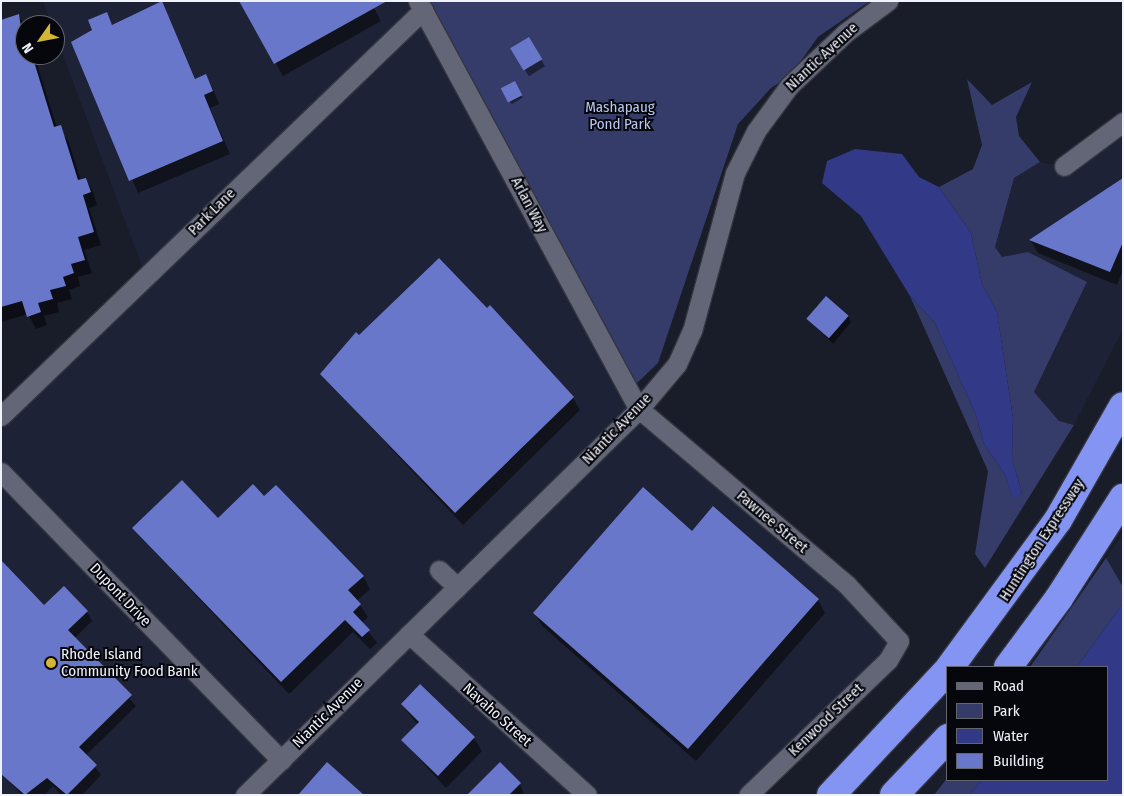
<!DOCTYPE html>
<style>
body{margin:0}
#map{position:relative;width:1124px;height:796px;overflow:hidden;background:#191c29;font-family:"Fira Sans Condensed",sans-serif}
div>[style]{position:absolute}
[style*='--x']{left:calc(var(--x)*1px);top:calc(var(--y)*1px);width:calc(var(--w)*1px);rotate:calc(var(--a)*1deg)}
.built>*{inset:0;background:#1e2236}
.green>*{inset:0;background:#353c69}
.water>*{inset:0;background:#323986}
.shadow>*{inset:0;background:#0007;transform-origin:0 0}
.building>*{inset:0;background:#6877ca;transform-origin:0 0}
.roads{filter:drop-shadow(1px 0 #343540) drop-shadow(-1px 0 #343540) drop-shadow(0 1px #343540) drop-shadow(0 -1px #343540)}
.minor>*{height:19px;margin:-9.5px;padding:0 9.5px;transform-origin:9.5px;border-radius:9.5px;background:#626677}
.highway>*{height:28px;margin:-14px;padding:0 14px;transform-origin:14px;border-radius:14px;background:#8394f2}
.dots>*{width:14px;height:14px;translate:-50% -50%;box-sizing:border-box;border:2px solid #06070c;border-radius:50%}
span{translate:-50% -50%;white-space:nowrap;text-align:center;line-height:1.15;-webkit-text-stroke:4px #06070c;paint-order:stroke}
.street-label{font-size:15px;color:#f0f2fc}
.park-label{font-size:15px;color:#bac5f1}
.poi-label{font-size:15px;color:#f0f2fc}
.left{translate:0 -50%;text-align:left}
.frame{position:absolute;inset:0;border:2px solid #f0f2fc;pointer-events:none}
.legend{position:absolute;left:946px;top:666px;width:162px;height:115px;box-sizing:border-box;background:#06070c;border:1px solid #64656c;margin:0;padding:6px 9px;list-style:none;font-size:15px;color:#f0f2fc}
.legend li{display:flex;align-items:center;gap:10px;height:25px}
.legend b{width:25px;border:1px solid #64656c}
.north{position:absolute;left:15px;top:15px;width:50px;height:50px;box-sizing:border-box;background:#06070c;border:1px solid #64656c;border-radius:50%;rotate:237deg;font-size:14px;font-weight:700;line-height:20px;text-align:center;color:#f0f2fc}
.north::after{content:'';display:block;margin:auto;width:18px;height:22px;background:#d5b534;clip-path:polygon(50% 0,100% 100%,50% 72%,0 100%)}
</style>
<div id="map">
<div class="built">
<div style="clip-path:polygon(43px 1px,424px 1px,636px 406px,840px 580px,895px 648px,745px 795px,1px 795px,1px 404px,147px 280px)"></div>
<div style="clip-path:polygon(1123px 121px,1123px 329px,1074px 425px,1059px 421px,1034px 392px,1086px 286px,1028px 252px,1002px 258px,995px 247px,1014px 178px,1040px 162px,1059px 166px)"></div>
<div style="clip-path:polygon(1123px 534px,1123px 587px,1106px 558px)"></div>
</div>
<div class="green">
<div style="clip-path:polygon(427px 1px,870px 1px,818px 37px,790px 76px,771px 88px,738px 124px,658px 363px,636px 384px)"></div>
<div style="clip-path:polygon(967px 79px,992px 105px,1032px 82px,1016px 117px,1019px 136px,1040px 162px,1014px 178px,995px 247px,1002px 257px,1028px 252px,1087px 282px,1034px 392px,1059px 421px,1074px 425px,985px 568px,975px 554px,988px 471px,910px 296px,935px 323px,976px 415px,984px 444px,1005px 475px,1013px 498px,1022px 493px,1012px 459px,1013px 418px,997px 312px,982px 284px,971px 233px,939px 187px,973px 169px,982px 145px)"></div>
<div style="clip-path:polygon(1106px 558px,1123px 587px,1123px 603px,1077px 667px,1030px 667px)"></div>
<div style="clip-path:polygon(948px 777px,948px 780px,982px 780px,969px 795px,934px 795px)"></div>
</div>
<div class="water">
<div style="clip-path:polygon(855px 149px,902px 154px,919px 177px,939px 187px,971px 233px,982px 284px,997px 312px,1013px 418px,1012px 459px,1022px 493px,1013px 499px,1005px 475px,984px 444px,976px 415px,935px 323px,910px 296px,861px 216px,822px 183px,827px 161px)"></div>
<div style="clip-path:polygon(1123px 603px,1123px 795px,969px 795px,982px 780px,1108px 780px,1108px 667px,1077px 667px)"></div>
</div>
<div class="shadow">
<div style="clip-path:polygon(241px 1px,370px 1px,381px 21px,283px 76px)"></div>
<div style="clip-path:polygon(162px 2px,196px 80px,205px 76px,213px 89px,219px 104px,210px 108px,230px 154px,138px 193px,72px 43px,94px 31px,106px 14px,113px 26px)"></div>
<div style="clip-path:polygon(19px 16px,25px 27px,25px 55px,34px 55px,57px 128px,68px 140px,81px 181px,86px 179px,93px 192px,97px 205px,89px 208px,101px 245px,84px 250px,92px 273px,78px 277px,80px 286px,69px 290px,72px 299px,57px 303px,59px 312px,44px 316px,47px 325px,36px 329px,28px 314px,1px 322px,1px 21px)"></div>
<div style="left:528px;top:39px;width:32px;height:19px;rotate:58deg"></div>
<div style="left:514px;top:83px;width:17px;height:13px;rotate:59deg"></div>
<div style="clip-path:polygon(1123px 180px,1123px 270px,1117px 285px,1038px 253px,1031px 241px)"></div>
<div style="clip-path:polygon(848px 316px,851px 322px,833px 344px,808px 318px)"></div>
<div style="clip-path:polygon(359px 337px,573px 398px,580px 410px,463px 525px,321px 374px)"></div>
<div style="clip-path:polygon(264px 498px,363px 576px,370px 589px,357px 601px,368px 617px,362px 623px,377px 643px,370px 649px,353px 632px,289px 694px,133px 529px,218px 519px)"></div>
<div style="clip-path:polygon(692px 533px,818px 600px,825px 613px,696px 761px,542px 626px,535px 613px)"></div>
<div style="clip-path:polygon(44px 606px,87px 612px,92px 621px,75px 638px,136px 706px,86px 755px,101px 775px,82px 795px,61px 795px,53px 786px,44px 795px,22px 795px,1px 773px)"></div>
<div style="clip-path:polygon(420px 686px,474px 738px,482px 751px,446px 788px,403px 741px,418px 725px,402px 705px)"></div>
<div style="clip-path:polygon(520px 784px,524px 795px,475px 795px)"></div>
</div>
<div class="building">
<div style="clip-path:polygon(162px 1px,195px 79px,206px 74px,213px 91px,204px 95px,223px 141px,129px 181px,71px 42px,92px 30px,88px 20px,107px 12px,112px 25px)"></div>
<div style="clip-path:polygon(239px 1px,387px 1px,274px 64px)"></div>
<div style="clip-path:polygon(19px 14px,25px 55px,32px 55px,54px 127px,61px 125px,78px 180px,86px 178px,91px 192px,83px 195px,94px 232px,78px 237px,85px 260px,71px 264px,74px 273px,63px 277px,66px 286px,50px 290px,53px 299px,38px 303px,41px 312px,27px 317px,22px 301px,1px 307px,1px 20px)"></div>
<div style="left:529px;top:37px;width:26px;height:22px;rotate:59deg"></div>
<div style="left:515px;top:81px;width:16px;height:16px;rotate:63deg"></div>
<div style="clip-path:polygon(1123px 178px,1123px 242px,1110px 272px,1029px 240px)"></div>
<div style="clip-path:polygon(439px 258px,487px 308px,490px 305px,574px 397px,455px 513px,320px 374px,356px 332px,359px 335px)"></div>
<div style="left:826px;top:296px;width:30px;height:30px;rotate:41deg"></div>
<div style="clip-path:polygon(182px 480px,218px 518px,253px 484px,264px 496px,276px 485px,364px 576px,348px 590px,361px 604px,353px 612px,370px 630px,362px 637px,345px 620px,281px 682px,132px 528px)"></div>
<div style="clip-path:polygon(643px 487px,692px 531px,713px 506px,819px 599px,688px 749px,533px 613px)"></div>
<div style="clip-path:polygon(1px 560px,44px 605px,64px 586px,88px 611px,68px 630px,132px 695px,79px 747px,97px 765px,67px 795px,47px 778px,25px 795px,1px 774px)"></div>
<div style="clip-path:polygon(420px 684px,475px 737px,438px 776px,401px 740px,419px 722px,401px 704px)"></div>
<div style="clip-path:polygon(327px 762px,364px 795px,298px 795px)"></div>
<div style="clip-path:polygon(500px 762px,521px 783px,509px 795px,467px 795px)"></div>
</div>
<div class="roads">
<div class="minor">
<div style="--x:418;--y:1;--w:464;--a:61.6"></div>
<div style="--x:639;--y:409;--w:272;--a:40.2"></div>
<div style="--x:847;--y:585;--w:76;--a:47.1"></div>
<div style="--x:899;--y:641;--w:22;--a:120"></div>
<div style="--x:888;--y:660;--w:194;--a:136"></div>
<div style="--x:1064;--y:166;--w:74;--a:-36.7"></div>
<div style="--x:1;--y:416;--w:586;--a:-43.89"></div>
<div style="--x:1;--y:472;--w:402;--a:45.8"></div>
<div style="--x:439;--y:570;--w:25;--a:43"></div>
<div style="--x:409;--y:634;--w:240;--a:42.1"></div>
<div style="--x:245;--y:795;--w:552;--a:-44.41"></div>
<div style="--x:639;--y:409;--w:59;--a:-49.8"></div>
<div style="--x:677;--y:364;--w:36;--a:-66"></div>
<div style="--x:692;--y:331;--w:164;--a:-74.8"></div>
<div style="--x:735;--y:173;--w:47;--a:-63.4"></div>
<div style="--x:756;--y:131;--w:56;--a:-53.7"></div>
<div style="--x:789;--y:86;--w:77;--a:-43.4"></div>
<div style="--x:845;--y:33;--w:54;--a:-36.7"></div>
</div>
<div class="highway">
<div style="--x:950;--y:667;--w:182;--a:-53.7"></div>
<div style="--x:1058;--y:520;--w:131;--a:-60.3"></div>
<div style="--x:1008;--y:667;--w:86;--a:-53.5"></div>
<div style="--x:1059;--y:598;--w:119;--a:-57.4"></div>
<div style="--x:831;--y:795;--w:171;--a:-46.9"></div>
<div style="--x:894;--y:795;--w:79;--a:-46.5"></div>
</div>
</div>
<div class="dots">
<div style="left:51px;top:663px;background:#d5b534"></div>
</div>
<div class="street-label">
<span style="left:822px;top:57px;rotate:-43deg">Niantic Avenue</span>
<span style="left:529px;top:205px;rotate:62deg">Arlan Way</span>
<span style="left:212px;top:212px;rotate:-45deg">Park Lane</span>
<span style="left:617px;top:429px;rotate:-46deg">Niantic Avenue</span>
<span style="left:772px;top:522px;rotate:40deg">Pawnee Street</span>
<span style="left:1042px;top:540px;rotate:-57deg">Huntington Expressway</span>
<span style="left:120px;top:595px;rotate:46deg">Dupont Drive</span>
<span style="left:328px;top:713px;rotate:-45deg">Niantic Avenue</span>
<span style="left:497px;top:715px;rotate:42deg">Navaho Street</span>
<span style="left:826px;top:720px;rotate:-44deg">Kenwood Street</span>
</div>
<div class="park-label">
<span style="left:620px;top:116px">Mashapaug<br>Pond Park</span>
</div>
<div class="poi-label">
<span class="left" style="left:61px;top:663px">Rhode Island<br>Community Food Bank</span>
</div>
<div class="frame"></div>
<ul class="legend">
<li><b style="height:6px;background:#626677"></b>Road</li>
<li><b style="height:14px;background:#353c69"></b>Park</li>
<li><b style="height:14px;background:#323986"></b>Water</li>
<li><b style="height:14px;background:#6877ca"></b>Building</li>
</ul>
<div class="north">N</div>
</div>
